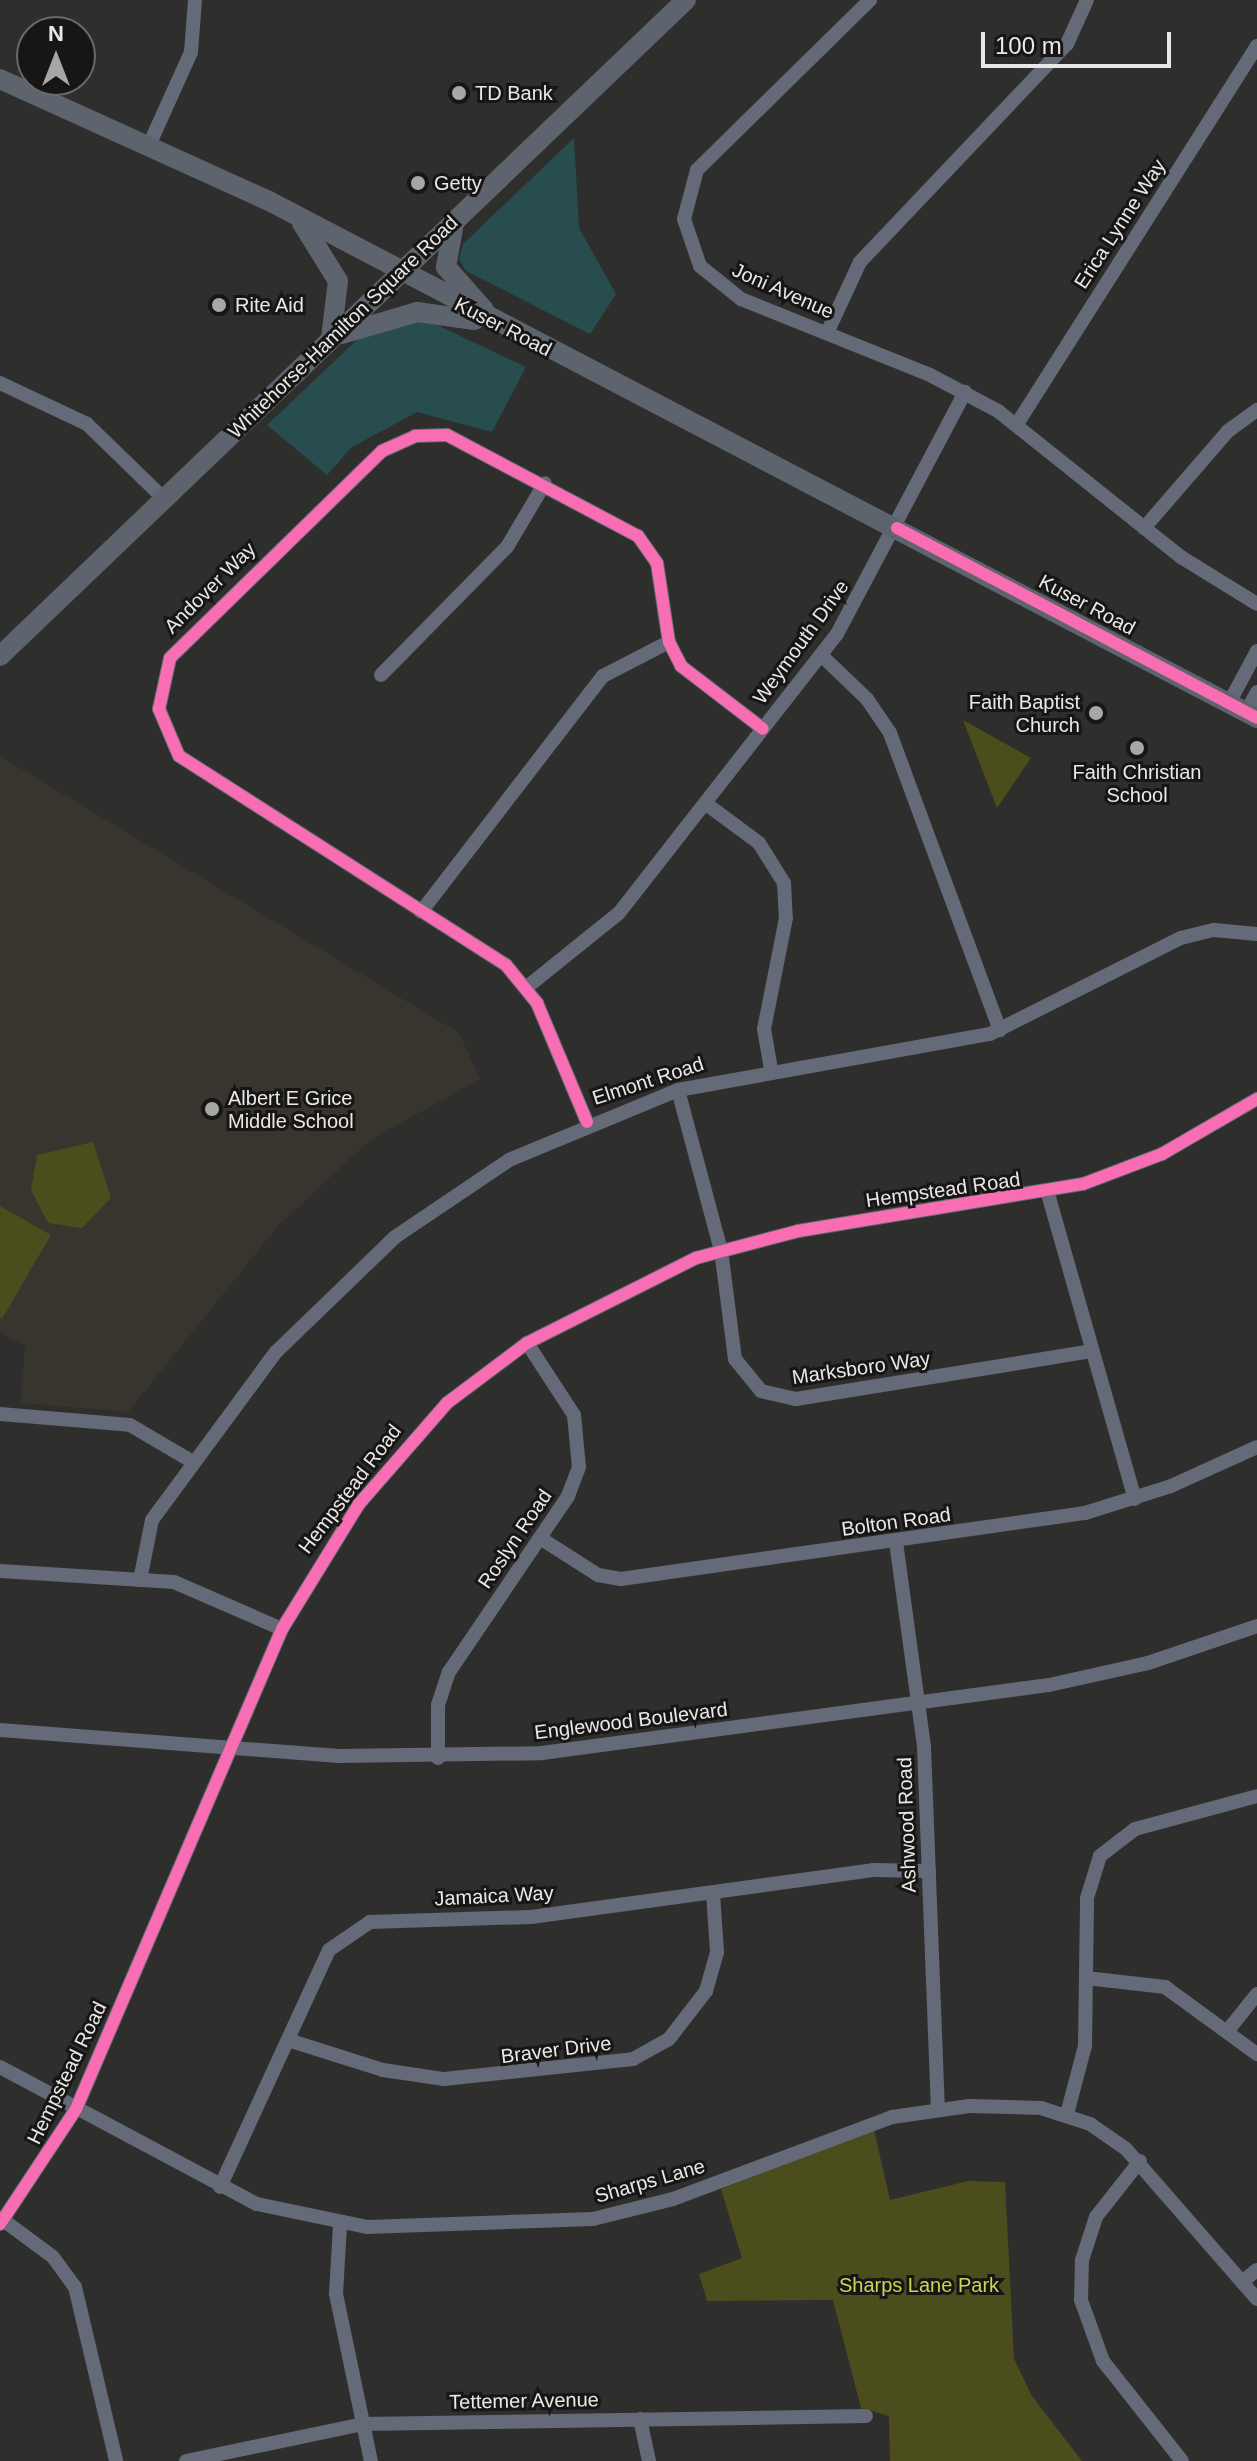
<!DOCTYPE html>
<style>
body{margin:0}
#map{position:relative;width:1257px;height:2461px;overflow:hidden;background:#2e2e2d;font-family:Arial,sans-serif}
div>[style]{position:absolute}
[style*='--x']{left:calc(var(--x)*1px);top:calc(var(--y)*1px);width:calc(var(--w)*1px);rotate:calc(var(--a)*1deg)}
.built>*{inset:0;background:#38352e}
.green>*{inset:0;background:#4b4d1d}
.water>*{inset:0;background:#284d4e}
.street>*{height:14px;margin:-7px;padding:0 7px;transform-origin:7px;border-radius:7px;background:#646a77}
.secondary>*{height:20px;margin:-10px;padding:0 10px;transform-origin:10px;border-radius:10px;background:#5e646e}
.cycleway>*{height:12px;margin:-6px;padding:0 6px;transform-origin:6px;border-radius:6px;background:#f96db3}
.dots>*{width:22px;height:22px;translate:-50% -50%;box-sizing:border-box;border:4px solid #171615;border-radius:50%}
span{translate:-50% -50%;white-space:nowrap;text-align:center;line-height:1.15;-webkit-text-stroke:6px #171615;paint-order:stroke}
.poi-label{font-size:20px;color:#e9e8e7}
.left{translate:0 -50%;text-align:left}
.right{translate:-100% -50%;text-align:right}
.street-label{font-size:20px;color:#e9e8e7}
.park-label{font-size:20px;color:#ced356}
.north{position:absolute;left:16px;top:16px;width:80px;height:80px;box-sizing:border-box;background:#171615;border:2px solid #6b6a69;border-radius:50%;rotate:0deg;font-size:22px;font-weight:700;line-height:32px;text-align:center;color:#e9e8e7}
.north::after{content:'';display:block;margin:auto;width:28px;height:36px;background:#a8a7a6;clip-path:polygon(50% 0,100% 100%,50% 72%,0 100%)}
.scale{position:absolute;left:981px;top:32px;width:190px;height:36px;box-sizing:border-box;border:4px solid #e9e8e7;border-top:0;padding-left:10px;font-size:24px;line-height:28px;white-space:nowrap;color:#e9e8e7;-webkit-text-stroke:6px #171615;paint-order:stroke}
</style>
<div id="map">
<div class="built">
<div style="clip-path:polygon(0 756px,459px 1033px,480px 1079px,370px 1140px,277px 1227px,128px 1412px,21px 1403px,25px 1346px,0 1333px)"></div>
</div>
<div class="green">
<div style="clip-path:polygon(963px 720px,1031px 758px,997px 808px)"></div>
<div style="clip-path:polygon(93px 1142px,111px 1198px,82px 1228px,48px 1223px,31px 1190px,37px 1155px)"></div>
<div style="clip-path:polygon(0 1206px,51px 1235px,2px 1319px,0 1317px)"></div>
<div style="clip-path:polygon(874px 2130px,890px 2200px,968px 2181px,1005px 2182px,1014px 2359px,1032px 2396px,1082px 2461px,890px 2461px,889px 2416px,861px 2408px,833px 2300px,707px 2301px,699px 2274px,742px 2258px,721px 2189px)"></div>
</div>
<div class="water">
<div style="clip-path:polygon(574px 138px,579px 228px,616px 294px,590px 334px,466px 271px,459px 259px,463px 244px)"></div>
<div style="clip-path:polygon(415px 322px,437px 325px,526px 367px,492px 432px,417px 412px,352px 447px,327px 475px,267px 425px,360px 337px)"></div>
</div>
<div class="street">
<div style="--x:870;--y:0;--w:243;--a:135.5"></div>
<div style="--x:697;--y:170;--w:51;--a:104.9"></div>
<div style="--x:684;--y:219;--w:50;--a:71.2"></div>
<div style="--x:700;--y:266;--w:53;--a:38.8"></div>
<div style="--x:741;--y:299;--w:204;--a:21.9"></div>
<div style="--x:930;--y:375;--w:77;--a:27.9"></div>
<div style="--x:998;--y:411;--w:234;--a:38.6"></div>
<div style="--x:1181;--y:557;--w:89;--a:31.7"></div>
<div style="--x:150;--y:143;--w:100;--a:-65.7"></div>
<div style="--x:191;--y:52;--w:52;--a:-85.6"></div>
<div style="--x:827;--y:333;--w:78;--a:-65.1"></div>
<div style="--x:860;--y:262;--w:301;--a:-46.5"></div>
<div style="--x:1067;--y:44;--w:48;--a:-65.6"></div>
<div style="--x:0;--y:383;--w:96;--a:25.2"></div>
<div style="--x:87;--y:424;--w:107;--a:44.2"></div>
<div style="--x:1017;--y:424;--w:448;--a:-57.6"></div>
<div style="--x:1144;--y:528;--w:128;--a:-49.1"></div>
<div style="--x:1228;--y:431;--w:36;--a:-36"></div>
<div style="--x:821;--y:655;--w:64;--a:43.7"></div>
<div style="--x:867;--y:699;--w:41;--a:55.9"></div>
<div style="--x:890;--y:733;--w:317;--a:69.7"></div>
<div style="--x:381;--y:675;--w:180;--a:-45.5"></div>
<div style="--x:507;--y:547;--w:74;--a:-59.3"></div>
<div style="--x:1229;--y:703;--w:59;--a:-61.7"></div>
<div style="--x:1246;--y:712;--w:23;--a:-61"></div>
<div style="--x:705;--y:803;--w:67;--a:36.5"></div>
<div style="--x:759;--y:843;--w:47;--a:58"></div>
<div style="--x:784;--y:883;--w:35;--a:87"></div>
<div style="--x:786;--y:918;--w:113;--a:101.2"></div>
<div style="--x:764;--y:1029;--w:41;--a:80.1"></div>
<div style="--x:421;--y:912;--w:298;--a:-52.4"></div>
<div style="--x:603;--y:676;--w:74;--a:-27.3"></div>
<div style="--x:527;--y:987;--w:118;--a:-38.8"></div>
<div style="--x:619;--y:913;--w:354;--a:-52"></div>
<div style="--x:837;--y:634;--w:274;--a:-62.1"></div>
<div style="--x:678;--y:1090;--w:166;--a:75"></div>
<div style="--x:721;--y:1250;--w:110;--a:82.7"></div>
<div style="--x:735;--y:1359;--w:41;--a:50.9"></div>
<div style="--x:761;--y:1391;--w:36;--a:13"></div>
<div style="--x:796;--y:1399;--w:299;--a:-9.2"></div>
<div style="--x:587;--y:1122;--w:129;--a:-112.8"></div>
<div style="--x:537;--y:1003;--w:49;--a:-129.2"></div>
<div style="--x:506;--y:965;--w:388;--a:-147.4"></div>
<div style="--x:179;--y:756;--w:51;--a:-113.1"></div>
<div style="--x:159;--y:709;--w:52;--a:-77.8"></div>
<div style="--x:170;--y:658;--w:296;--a:-44.3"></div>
<div style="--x:382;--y:451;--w:36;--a:-24"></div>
<div style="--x:415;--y:436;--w:32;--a:-2"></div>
<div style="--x:447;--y:435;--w:216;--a:27.9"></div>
<div style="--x:638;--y:536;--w:33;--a:55"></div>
<div style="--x:657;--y:563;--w:80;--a:81.4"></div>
<div style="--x:669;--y:642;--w:27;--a:63"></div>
<div style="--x:681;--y:666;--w:103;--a:37.5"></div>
<div style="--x:1048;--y:1194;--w:317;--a:74.1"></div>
<div style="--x:0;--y:1414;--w:130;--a:4.8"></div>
<div style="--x:130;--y:1425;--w:73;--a:30.4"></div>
<div style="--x:540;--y:1538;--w:69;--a:32.5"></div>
<div style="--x:598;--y:1575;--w:23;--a:10"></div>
<div style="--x:621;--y:1579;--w:469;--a:-8.1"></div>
<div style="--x:1085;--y:1513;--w:90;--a:-17.4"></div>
<div style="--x:1171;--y:1486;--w:94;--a:-24.4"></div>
<div style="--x:896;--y:1542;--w:207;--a:82.2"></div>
<div style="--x:924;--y:1747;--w:362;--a:87.8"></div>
<div style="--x:0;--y:1571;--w:174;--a:3.6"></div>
<div style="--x:174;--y:1582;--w:118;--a:23.5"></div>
<div style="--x:140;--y:1580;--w:61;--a:-78.7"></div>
<div style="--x:152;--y:1520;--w:209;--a:-53.6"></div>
<div style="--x:276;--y:1352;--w:165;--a:-44"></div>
<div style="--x:395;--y:1237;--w:138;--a:-34"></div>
<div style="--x:509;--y:1160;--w:183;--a:-22.5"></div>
<div style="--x:678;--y:1090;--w:317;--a:-10.2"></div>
<div style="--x:990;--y:1034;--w:214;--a:-26.7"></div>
<div style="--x:1181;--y:938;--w:34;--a:-14"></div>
<div style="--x:1214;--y:930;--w:43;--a:5.3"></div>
<div style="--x:0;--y:1730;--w:340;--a:4.4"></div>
<div style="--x:339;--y:1756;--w:203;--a:-0.8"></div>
<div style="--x:542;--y:1753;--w:512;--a:-7.64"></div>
<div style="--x:1049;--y:1685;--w:101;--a:-12.5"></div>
<div style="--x:1148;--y:1663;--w:115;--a:-18.7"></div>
<div style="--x:438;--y:1758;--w:53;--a:-90"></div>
<div style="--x:438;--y:1705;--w:35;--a:-72"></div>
<div style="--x:449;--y:1672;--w:212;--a:-55.9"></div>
<div style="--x:568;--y:1496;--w:31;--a:-69"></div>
<div style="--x:579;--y:1467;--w:52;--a:-95.5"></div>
<div style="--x:574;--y:1415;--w:86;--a:-123.1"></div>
<div style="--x:1086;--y:1978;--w:80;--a:6.5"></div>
<div style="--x:1165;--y:1987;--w:114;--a:36.1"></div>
<div style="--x:1229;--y:2029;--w:45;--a:-51.3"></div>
<div style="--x:288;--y:2040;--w:100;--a:17.5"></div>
<div style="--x:383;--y:2070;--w:62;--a:8.4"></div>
<div style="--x:444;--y:2079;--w:190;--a:-6"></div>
<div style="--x:633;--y:2059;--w:41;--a:-29.1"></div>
<div style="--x:669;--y:2039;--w:61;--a:-52.4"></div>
<div style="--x:706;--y:1991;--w:41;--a:-74.2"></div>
<div style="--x:717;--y:1952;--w:59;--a:-93.9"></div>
<div style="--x:0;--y:2067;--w:291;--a:28.1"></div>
<div style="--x:257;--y:2204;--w:112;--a:11.8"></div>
<div style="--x:367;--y:2227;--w:226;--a:-2"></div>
<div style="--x:593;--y:2219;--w:82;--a:-14"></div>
<div style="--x:673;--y:2199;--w:234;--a:-20.5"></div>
<div style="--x:892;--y:2117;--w:78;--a:-8.1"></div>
<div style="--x:969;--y:2106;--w:72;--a:1.6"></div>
<div style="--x:1041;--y:2108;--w:52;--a:18.1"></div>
<div style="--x:1090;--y:2124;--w:44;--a:34.8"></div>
<div style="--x:1126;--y:2149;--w:199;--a:48.9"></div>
<div style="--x:1067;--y:2114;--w:70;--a:-75.2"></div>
<div style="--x:1085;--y:2046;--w:148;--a:-89.2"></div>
<div style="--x:1087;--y:1898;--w:44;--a:-72.8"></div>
<div style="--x:1100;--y:1856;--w:44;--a:-37.6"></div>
<div style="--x:1135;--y:1829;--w:126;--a:-15.1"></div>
<div style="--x:1140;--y:2161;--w:71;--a:128.2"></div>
<div style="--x:1096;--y:2217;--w:45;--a:108"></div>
<div style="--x:1082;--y:2260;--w:40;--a:91.4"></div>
<div style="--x:1081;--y:2300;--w:65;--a:70.2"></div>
<div style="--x:1103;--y:2361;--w:127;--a:51.7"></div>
<div style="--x:220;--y:2187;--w:261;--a:-65.3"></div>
<div style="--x:329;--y:1950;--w:50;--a:-34.3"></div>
<div style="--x:370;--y:1922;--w:161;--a:-1.8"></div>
<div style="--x:531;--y:1917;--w:345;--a:-7.8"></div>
<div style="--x:873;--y:1870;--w:56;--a:1"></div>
<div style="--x:3;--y:2220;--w:62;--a:36.5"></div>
<div style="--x:53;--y:2257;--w:37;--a:54"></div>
<div style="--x:75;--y:2287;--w:179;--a:76.7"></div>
<div style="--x:0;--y:2224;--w:138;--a:-56.5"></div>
<div style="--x:76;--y:2109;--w:522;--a:-66.77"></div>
<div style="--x:282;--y:1629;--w:147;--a:-58.4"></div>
<div style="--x:359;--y:1504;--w:134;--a:-48.9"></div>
<div style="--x:447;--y:1403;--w:100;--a:-36.9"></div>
<div style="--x:527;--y:1343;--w:189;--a:-26.7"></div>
<div style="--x:696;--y:1258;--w:106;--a:-14.8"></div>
<div style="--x:798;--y:1231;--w:289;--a:-9.4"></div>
<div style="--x:1083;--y:1184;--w:85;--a:-20.8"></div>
<div style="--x:1162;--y:1154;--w:110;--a:-30.1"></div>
<div style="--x:340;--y:2225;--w:69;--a:93.3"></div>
<div style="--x:336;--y:2294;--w:171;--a:78.2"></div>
<div style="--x:1242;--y:2282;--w:19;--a:-39"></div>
<div style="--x:640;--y:2419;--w:43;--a:77.9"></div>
<div style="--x:186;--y:2461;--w:181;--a:-11.8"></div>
<div style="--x:363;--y:2424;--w:503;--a:-0.91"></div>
</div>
<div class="secondary">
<div style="--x:0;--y:79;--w:295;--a:24.4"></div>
<div style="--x:269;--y:201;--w:1115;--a:27.62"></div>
<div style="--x:302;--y:223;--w:68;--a:58.2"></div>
<div style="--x:338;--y:281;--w:57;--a:97"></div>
<div style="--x:454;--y:223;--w:45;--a:100.3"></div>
<div style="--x:446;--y:267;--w:57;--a:48.5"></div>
<div style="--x:342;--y:334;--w:78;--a:-16.3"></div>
<div style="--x:417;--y:312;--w:58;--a:8"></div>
<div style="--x:0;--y:656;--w:949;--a:-43.72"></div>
</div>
<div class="cycleway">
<div style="--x:897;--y:528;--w:407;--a:27.8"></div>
<div style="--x:587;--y:1122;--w:129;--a:-112.8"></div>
<div style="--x:537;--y:1003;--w:49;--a:-129.2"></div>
<div style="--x:506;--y:965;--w:388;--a:-147.4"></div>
<div style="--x:179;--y:756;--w:51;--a:-113.1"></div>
<div style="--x:159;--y:709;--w:52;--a:-77.8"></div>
<div style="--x:170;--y:658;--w:296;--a:-44.3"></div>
<div style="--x:382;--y:451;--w:36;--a:-24"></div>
<div style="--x:415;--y:436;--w:32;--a:-2"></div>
<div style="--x:447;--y:435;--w:216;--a:27.9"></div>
<div style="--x:638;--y:536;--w:33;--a:55"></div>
<div style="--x:657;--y:563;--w:80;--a:81.4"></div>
<div style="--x:669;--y:642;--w:27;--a:63"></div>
<div style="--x:681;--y:666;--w:103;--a:37.5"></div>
<div style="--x:0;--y:2224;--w:138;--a:-56.5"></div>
<div style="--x:76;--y:2109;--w:522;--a:-66.77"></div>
<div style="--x:282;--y:1629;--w:147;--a:-58.4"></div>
<div style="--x:359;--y:1504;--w:134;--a:-48.9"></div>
<div style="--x:447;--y:1403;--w:100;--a:-36.9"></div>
<div style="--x:527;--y:1343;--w:189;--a:-26.7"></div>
<div style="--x:696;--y:1258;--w:106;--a:-14.8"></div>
<div style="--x:798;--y:1231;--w:289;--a:-9.4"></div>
<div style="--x:1083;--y:1184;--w:85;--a:-20.8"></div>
<div style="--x:1162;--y:1154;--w:110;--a:-30.1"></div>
</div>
<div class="dots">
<div style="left:459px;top:93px;background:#a8a7a6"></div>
<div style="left:418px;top:183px;background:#a8a7a6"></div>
<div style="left:219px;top:305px;background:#a8a7a6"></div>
<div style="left:1096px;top:713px;background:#a8a7a6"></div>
<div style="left:1137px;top:748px;background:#a8a7a6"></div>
<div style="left:212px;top:1109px;background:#a8a7a6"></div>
</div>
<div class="poi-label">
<span class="left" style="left:475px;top:93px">TD Bank</span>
<span class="left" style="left:434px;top:183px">Getty</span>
<span class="left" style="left:235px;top:305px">Rite Aid</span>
<span class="right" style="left:1080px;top:714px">Faith Baptist<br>Church</span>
<span style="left:1137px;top:784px">Faith Christian<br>School</span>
<span class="left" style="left:228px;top:1110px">Albert E Grice<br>Middle School</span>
</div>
<div class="street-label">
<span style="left:1120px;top:224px;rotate:-57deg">Erica Lynne Way</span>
<span style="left:783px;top:291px;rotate:24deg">Joni Avenue</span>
<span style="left:343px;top:327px;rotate:-44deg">Whitehorse-Hamilton Square Road</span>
<span style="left:503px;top:327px;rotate:27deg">Kuser Road</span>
<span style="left:210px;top:588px;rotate:-45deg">Andover Way</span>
<span style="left:1087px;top:605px;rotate:28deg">Kuser Road</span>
<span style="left:801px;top:642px;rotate:-54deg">Weymouth Drive</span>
<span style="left:648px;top:1081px;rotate:-18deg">Elmont Road</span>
<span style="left:943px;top:1190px;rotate:-8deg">Hempstead Road</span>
<span style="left:861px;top:1368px;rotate:-8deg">Marksboro Way</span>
<span style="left:350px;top:1489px;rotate:-53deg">Hempstead Road</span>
<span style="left:896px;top:1522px;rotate:-8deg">Bolton Road</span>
<span style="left:515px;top:1539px;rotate:-56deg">Roslyn Road</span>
<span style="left:631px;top:1721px;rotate:-7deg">Englewood Boulevard</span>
<span style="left:907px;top:1825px;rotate:-92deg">Ashwood Road</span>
<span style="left:494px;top:1896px;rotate:-3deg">Jamaica Way</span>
<span style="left:556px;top:2050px;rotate:-7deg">Braver Drive</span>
<span style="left:67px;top:2073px;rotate:-64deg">Hempstead Road</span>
<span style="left:650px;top:2181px;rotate:-16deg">Sharps Lane</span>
<span style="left:524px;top:2401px;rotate:-1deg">Tettemer Avenue</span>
</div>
<div class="park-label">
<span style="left:919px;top:2285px">Sharps Lane Park</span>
</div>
<div class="north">N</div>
<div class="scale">100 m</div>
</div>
